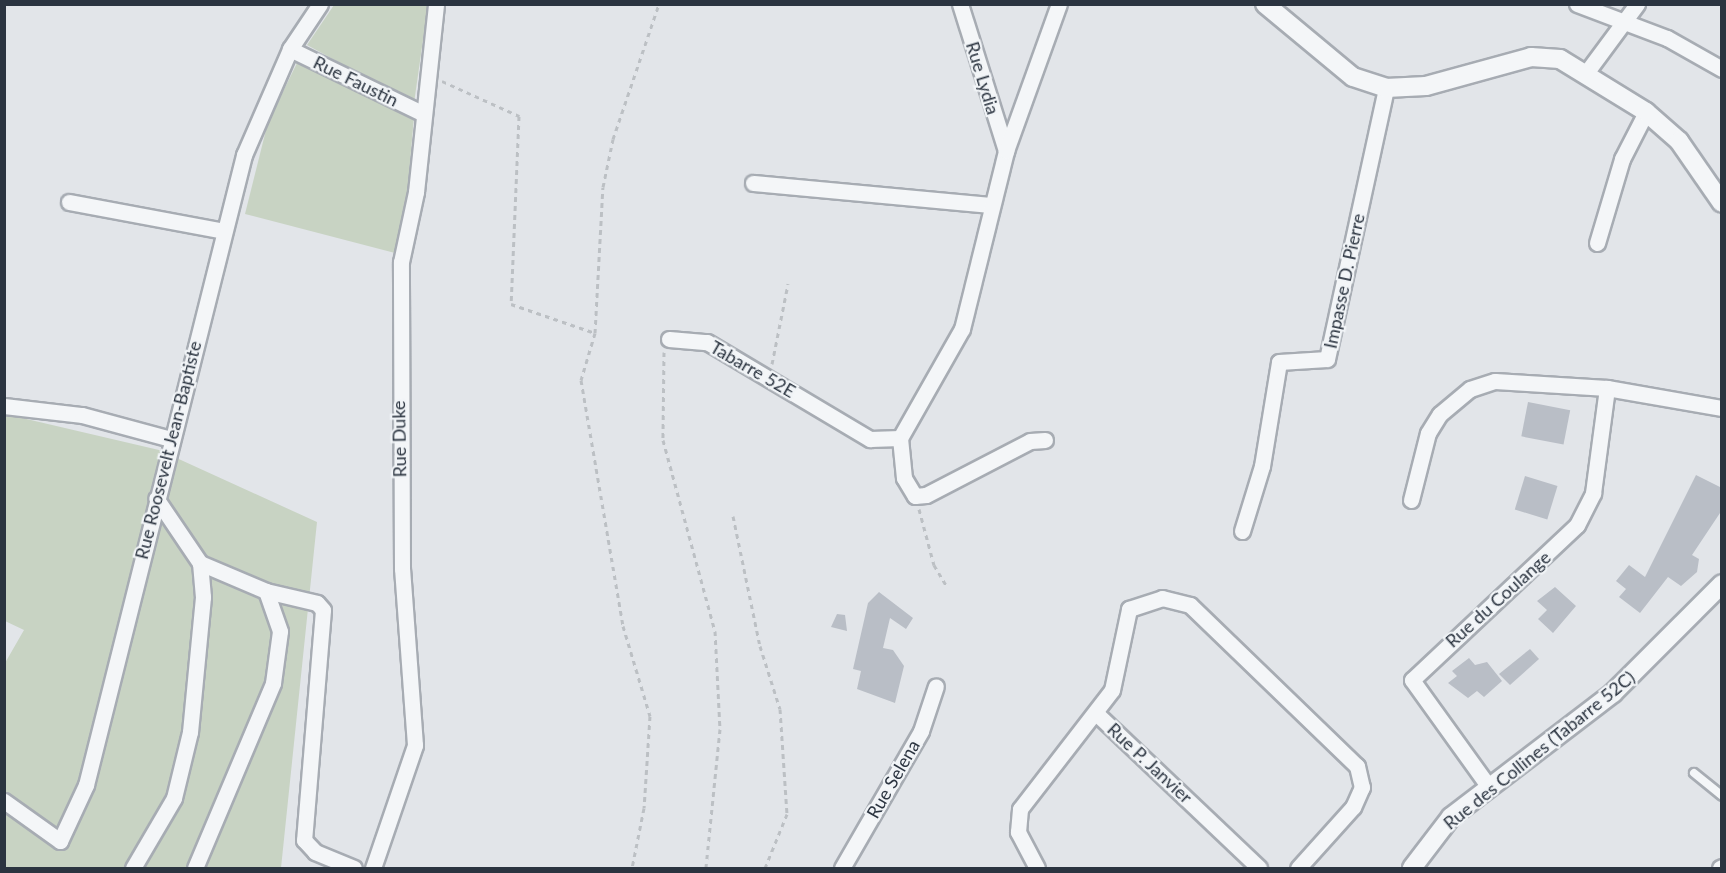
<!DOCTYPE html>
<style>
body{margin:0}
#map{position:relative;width:1726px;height:873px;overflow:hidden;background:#e2e5e9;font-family:Lato,sans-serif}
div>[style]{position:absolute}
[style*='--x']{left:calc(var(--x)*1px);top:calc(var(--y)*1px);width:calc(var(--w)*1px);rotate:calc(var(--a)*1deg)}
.green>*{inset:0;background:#c8d3c3}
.building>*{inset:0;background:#b9bec6;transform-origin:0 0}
.path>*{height:3px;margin-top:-1.5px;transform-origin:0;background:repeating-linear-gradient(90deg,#bcc0c4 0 4.5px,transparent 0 9px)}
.roads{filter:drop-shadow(2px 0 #a7acb3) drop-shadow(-2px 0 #a7acb3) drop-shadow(0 2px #a7acb3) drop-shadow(0 -2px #a7acb3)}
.service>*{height:8px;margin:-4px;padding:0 4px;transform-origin:4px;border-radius:4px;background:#f4f6f8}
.minor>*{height:15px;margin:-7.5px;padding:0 7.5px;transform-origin:7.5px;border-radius:7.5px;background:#f4f6f8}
.tertiary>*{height:18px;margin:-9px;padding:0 9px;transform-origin:9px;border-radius:9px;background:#f4f6f8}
span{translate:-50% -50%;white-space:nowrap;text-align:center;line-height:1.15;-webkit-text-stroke:4.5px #f1f4f7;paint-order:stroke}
.street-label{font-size:18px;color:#2b3440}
.frame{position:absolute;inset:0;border:6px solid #2b3440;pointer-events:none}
</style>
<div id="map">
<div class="green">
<div style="clip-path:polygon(334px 5px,428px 5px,414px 103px,307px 45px)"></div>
<div style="clip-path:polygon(298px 61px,414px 117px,405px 219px,395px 253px,245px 214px,268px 122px)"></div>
<div style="clip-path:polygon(5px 414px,159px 450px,317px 522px,281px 868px,5px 868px,5px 663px,24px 630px,5px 621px)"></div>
</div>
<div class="building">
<div style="left:1528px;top:402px;width:43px;height:35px;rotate:11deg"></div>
<div style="clip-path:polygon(1696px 475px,1722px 488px,1722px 510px,1692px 555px,1699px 559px,1697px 572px,1681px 586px,1668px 577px,1640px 613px,1619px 597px,1626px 589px,1616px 581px,1629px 565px,1645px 577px)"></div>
<div style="left:1525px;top:476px;width:34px;height:35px;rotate:17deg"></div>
<div style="clip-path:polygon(1555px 587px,1576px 606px,1553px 633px,1538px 619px,1547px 610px,1537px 601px)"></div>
<div style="clip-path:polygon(879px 592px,913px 618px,906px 629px,890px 618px,883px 648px,893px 650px,904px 666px,895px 703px,857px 689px,861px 671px,853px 669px,868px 603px)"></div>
<div style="clip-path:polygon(837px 614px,845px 615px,847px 631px,831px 627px)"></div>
<div style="clip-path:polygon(1530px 649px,1539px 659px,1510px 685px,1499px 674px)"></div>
<div style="clip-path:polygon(1469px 658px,1475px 665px,1487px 662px,1502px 681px,1484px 697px,1477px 691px,1468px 698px,1448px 683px,1457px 676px,1452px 671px)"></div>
</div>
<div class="path">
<div style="--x:442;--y:81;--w:85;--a:24.4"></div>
<div style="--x:519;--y:116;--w:188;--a:92.4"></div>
<div style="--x:511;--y:304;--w:89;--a:19"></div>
<div style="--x:595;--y:333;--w:49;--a:106.6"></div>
<div style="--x:581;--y:380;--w:250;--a:80.3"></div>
<div style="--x:623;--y:626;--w:94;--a:73.3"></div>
<div style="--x:650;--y:716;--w:92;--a:93.7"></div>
<div style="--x:644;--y:808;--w:61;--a:101.3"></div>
<div style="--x:595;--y:333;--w:146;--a:-86.9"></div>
<div style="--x:603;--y:187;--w:49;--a:-78.2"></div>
<div style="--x:613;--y:139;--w:143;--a:-71.2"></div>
<div style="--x:664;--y:352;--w:88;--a:90.7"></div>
<div style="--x:663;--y:440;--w:198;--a:74.8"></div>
<div style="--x:715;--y:631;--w:98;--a:87.1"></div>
<div style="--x:720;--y:729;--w:140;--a:95.8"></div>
<div style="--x:772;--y:364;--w:82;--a:-78.7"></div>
<div style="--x:919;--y:509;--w:58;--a:75"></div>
<div style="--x:934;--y:565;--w:23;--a:59"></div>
<div style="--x:733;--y:516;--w:133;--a:78.3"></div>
<div style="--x:760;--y:646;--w:66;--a:72.4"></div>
<div style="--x:780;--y:709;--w:105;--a:86.2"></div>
<div style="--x:787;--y:814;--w:58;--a:112.2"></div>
</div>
<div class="roads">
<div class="service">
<div style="--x:1694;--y:773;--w:36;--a:39"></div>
</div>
<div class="minor">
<div style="--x:960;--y:4;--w:154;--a:72.6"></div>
<div style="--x:1577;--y:4;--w:96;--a:20.7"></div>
<div style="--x:1667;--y:38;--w:63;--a:29.4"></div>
<div style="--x:290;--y:49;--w:147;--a:25.9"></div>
<div style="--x:1586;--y:73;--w:86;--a:-53.5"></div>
<div style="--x:753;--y:183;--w:239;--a:5.3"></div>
<div style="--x:69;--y:202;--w:158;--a:10.6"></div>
<div style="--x:1597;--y:243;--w:88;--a:-73.4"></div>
<div style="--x:1622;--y:159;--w:53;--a:-62.9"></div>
<div style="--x:669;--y:339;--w:38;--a:5"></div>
<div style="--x:707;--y:342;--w:190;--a:30.8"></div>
<div style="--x:870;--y:439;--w:30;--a:-2"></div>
<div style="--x:900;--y:438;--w:125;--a:-60.4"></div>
<div style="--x:962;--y:329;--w:183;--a:-76.1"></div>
<div style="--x:1006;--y:151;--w:156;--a:-70.2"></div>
<div style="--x:4;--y:406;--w:79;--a:6.6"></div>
<div style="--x:82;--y:415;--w:92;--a:15.1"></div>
<div style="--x:900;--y:438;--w:40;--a:84.3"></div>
<div style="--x:904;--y:478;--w:21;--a:59"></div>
<div style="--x:915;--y:496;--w:11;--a:-5"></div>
<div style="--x:926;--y:495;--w:117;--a:-27.4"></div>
<div style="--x:1030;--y:441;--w:15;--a:-4"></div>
<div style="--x:1411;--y:500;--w:69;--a:-75.8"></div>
<div style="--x:1428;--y:433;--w:22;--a:-58"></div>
<div style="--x:1440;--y:414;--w:39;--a:-40"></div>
<div style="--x:1470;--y:389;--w:26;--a:-18"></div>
<div style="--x:1495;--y:381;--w:112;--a:3.6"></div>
<div style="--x:1607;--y:388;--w:117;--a:9.9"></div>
<div style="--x:1242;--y:531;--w:68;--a:-72.9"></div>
<div style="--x:1262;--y:466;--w:105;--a:-80.7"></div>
<div style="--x:1279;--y:362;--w:48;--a:-3.6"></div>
<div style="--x:1327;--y:359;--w:277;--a:-77.7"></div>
<div style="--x:266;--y:591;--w:52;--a:13.2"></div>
<div style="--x:317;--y:603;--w:9;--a:49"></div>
<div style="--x:323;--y:610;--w:231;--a:94.7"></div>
<div style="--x:304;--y:840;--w:16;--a:47"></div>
<div style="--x:315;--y:852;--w:42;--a:22.3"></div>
<div style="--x:1098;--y:715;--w:222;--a:43.5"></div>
<div style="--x:1489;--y:787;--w:132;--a:-125.7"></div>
<div style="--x:1412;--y:680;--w:226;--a:-43.2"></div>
<div style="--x:1577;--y:525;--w:36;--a:-63"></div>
<div style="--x:1593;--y:493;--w:106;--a:-82.4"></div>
<div style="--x:4;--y:801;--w:69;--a:35.5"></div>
<div style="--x:60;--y:841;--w:62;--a:-65.1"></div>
<div style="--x:86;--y:785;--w:650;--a:-75.92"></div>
<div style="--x:244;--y:155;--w:116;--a:-66.5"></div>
<div style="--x:290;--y:49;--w:54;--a:-56.3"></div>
<div style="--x:133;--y:868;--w:81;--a:-59.6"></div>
<div style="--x:174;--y:798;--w:68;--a:-76.4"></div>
<div style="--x:190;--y:732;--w:136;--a:-84.5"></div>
<div style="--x:203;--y:597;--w:34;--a:-95"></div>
<div style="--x:200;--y:563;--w:78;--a:-124.1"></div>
<div style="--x:195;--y:868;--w:201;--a:-67.1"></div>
<div style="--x:273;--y:683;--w:52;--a:-82.3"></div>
<div style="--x:280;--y:631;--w:42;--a:-109.3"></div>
<div style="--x:266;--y:591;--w:72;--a:-157"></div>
<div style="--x:373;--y:868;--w:130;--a:-71.1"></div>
<div style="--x:415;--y:745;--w:176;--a:-94.2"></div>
<div style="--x:402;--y:569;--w:307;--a:-90.2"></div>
<div style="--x:401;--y:262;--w:72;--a:-77.9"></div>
<div style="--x:416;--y:192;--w:189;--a:-83.9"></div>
<div style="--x:842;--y:868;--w:158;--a:-60"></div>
<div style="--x:921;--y:731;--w:47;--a:-71.6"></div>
<div style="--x:1037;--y:868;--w:41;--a:-117.8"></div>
<div style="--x:1018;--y:832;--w:23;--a:-85"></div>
<div style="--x:1020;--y:809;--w:150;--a:-52.3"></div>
<div style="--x:1112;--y:690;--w:83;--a:-78.1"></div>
<div style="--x:1129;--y:609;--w:35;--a:-18"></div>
<div style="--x:1162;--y:598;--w:29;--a:14"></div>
<div style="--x:1190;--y:605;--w:232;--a:44"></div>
<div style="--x:1357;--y:766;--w:22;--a:77"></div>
<div style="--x:1362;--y:787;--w:22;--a:114"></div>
<div style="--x:1353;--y:807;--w:82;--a:132"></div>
<div style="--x:1720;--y:868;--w:2;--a:-27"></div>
</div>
<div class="tertiary">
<div style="--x:1265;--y:4;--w:114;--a:39.7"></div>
<div style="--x:1353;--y:77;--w:35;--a:18"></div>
<div style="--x:1386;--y:88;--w:40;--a:-2.9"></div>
<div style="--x:1426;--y:86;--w:109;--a:-15.4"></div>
<div style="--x:1531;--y:57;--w:29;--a:4"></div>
<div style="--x:1560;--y:59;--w:101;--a:31.6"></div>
<div style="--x:1646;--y:112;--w:44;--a:41.3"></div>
<div style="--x:1679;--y:141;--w:75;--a:55.3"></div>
<div style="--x:1412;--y:868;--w:64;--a:-52.6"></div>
<div style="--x:1451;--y:817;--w:204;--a:-37.4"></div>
<div style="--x:1613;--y:693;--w:154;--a:-45"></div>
</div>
</div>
<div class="street-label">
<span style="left:983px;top:78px;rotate:73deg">Rue Lydia</span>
<span style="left:356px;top:81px;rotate:26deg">Rue Faustin</span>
<span style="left:1344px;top:281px;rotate:-78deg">Impasse D. Pierre</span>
<span style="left:753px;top:369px;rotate:30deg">Tabarre 52E</span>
<span style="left:399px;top:439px;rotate:-91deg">Rue Duke</span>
<span style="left:168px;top:450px;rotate:-76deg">Rue Roosevelt Jean-Baptiste</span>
<span style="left:1498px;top:599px;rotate:-42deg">Rue du Coulange</span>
<span style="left:1539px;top:750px;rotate:-39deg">Rue des Collines (Tabarre 52C)</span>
<span style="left:1150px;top:763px;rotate:43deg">Rue P. Janvier</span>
<span style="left:893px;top:779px;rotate:-60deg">Rue Selena</span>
</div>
<div class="frame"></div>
</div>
